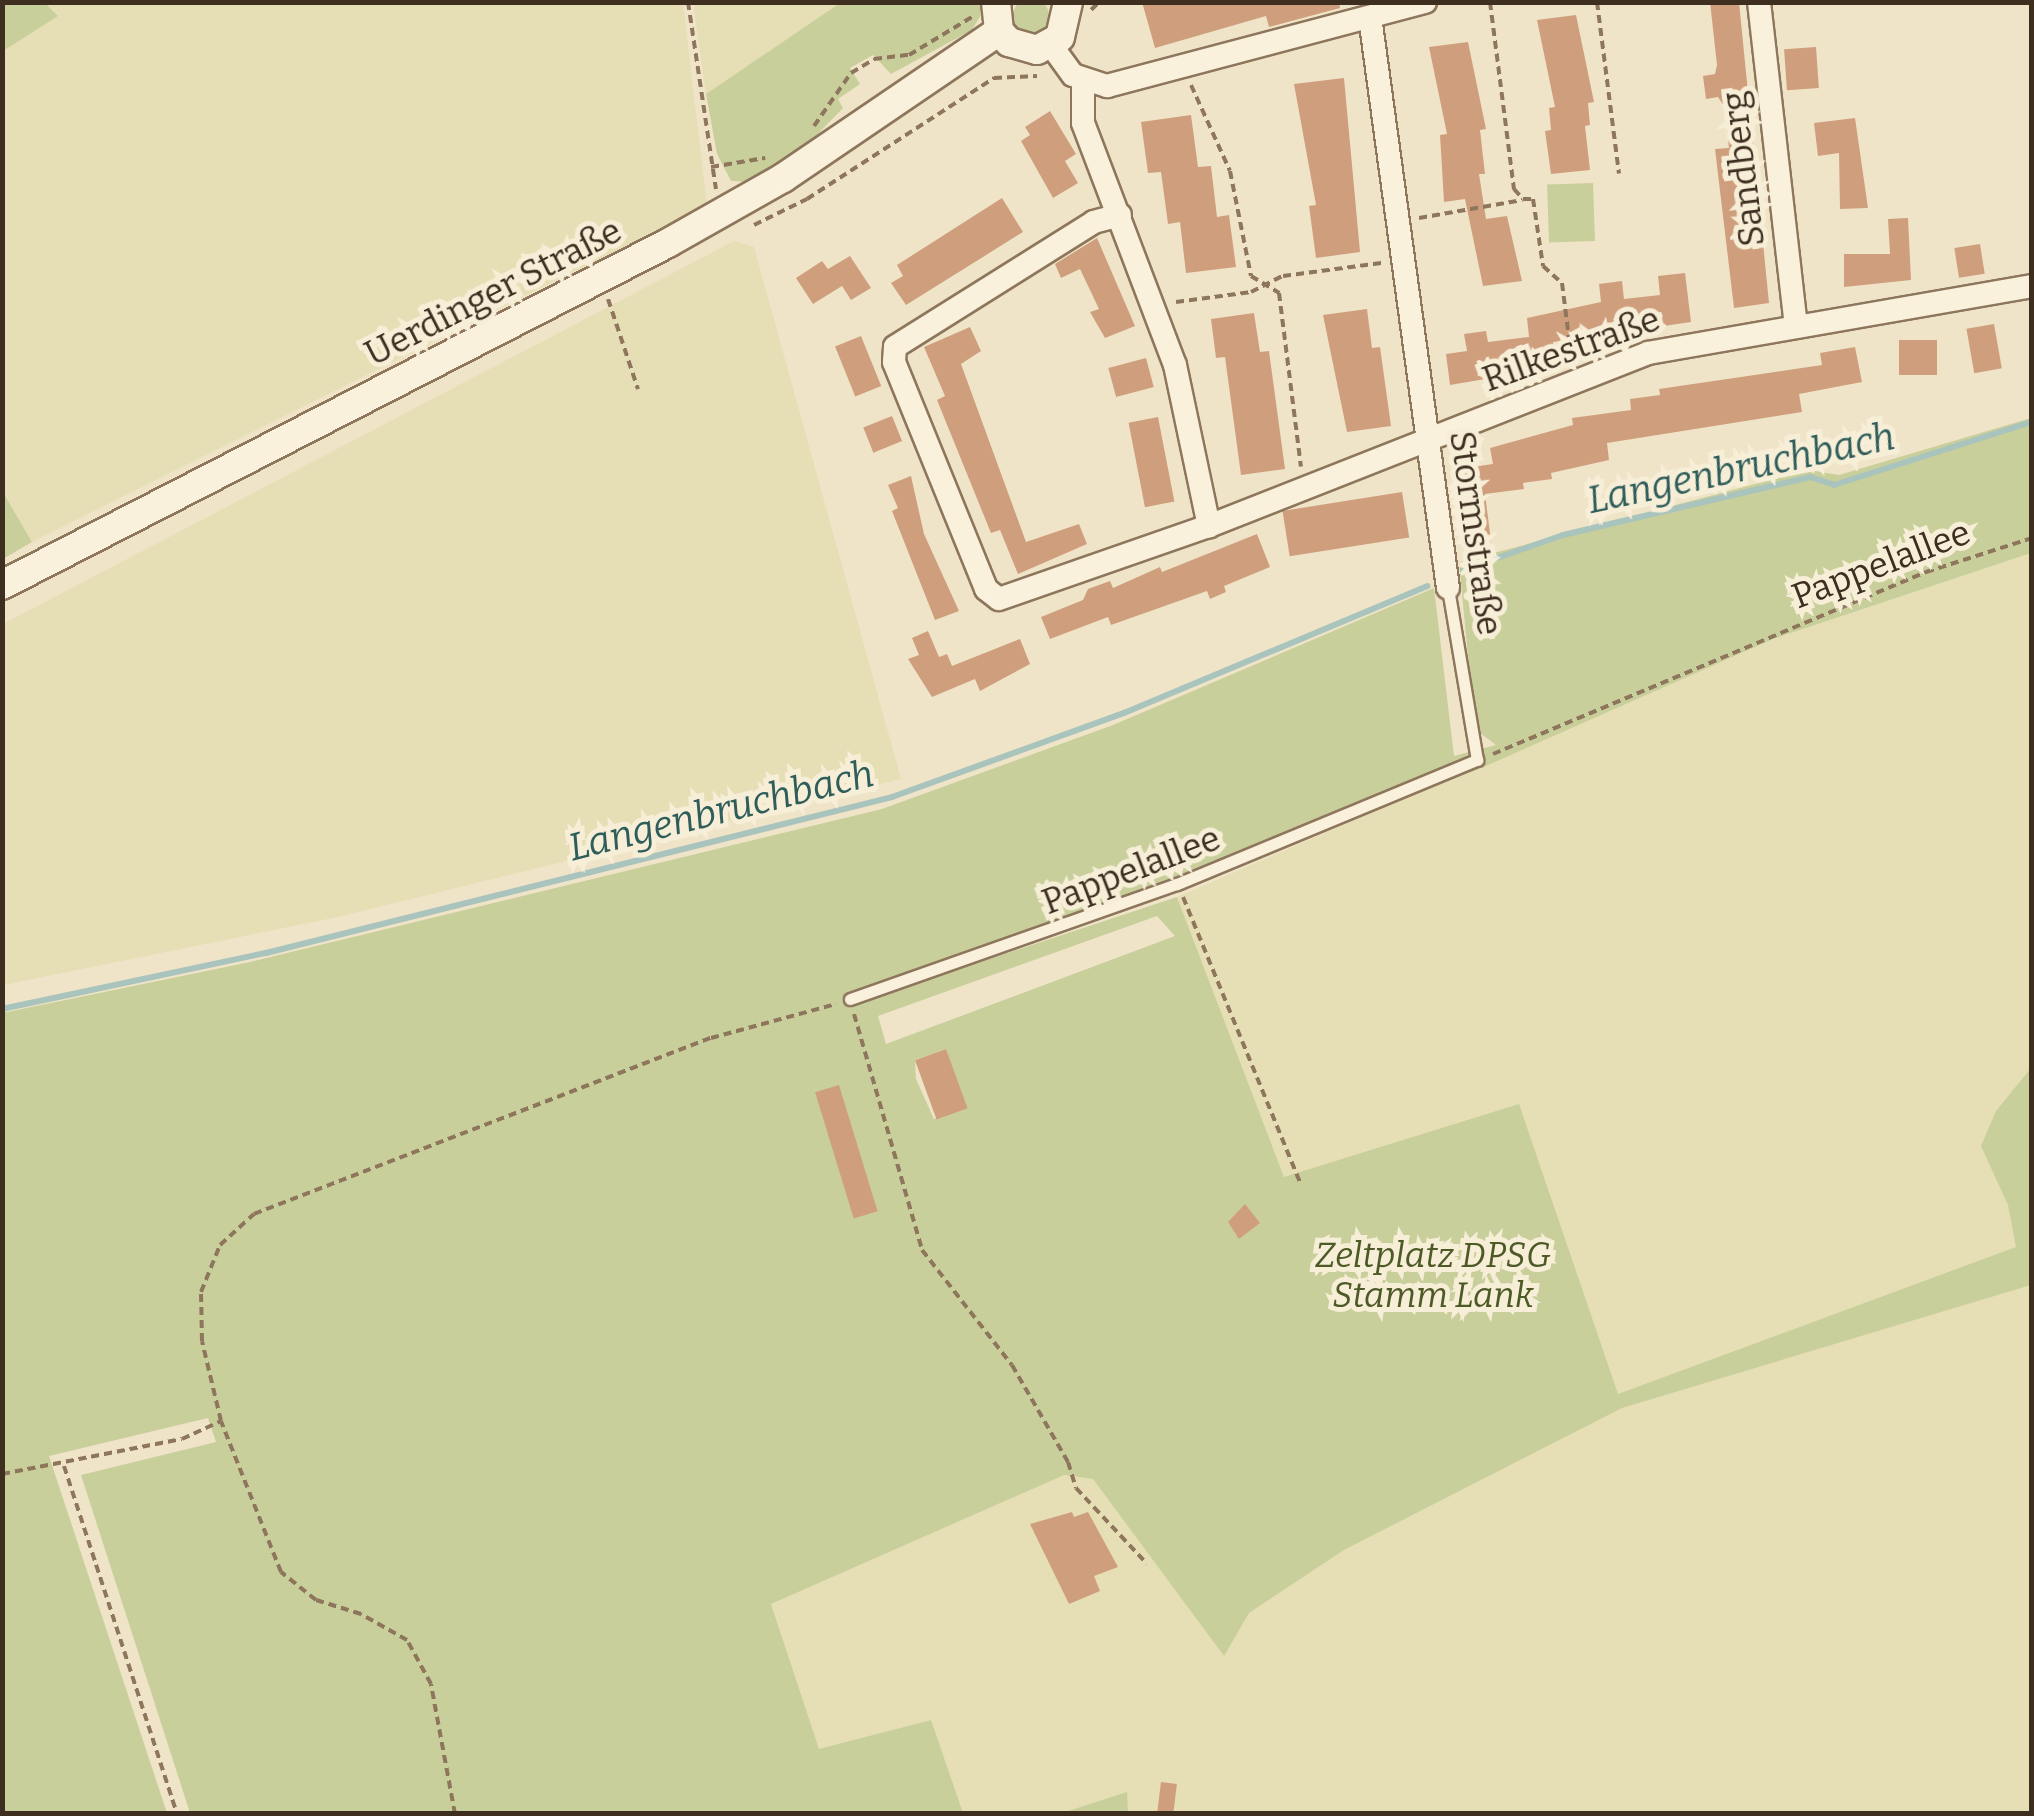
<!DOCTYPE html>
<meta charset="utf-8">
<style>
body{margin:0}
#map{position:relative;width:2034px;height:1816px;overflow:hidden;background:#f0e4c8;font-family:Bitter,serif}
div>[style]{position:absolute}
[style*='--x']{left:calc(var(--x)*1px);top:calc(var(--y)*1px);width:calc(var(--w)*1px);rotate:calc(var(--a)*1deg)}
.farmland>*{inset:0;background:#e6deb5}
.green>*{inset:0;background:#c9cf9b;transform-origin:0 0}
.round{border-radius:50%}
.stream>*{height:6px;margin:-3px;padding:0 3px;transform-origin:3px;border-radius:3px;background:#a9c4bc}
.building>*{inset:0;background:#cf9f7d;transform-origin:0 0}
.path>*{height:4px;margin-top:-2px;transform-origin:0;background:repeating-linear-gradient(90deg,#8d765c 0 8px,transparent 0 13px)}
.roads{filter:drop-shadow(2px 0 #8d765c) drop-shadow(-2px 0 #8d765c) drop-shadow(0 2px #8d765c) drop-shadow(0 -2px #8d765c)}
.service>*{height:11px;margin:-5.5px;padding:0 5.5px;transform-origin:5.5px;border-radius:5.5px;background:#faf1dc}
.minor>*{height:22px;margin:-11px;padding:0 11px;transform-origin:11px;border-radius:11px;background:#faf1dc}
.tertiary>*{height:28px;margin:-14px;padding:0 14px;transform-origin:14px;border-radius:14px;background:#faf1dc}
span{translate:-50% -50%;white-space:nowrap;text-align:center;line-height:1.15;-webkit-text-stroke:10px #f7eed8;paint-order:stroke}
.street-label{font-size:35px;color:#3d2e20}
.park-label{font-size:35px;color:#4d5a26;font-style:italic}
.water-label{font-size:38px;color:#2f5d5a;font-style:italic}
.frame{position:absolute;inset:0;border:5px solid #3d2e20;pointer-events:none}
</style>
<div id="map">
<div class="farmland">
<div style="clip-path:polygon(693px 2px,840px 3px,706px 94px)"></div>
<div style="clip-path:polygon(45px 3px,683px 3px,707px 205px,32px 542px,3px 490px,2px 51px,58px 16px)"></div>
<div style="clip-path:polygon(734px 241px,754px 247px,901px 779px,338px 917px,3px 985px,3px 624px)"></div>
<div style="clip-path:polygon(2031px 553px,2031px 1813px,1128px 1814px,1126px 1793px,1062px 1813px,963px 1813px,930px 1720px,819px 1750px,771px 1604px,1063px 1475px,1093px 1479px,1224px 1655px,1249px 1613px,1344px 1550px,1621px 1408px,1284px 1177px,1177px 897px,1773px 639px)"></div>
</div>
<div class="green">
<div class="round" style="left:1013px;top:-2px;width:36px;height:36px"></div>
<div style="clip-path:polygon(3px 2px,45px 3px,58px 16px,3px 51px)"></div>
<div style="clip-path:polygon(840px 3px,988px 3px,972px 30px,891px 74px,873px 55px,850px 68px,860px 84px,838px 99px,843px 108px,807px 145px,749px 182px,731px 181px,717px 154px,706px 94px)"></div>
<div style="left:1593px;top:183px;width:58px;height:46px;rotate:88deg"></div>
<div style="clip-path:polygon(evenodd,2031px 418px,2031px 553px,1773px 639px,1479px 769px,908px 986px,1177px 897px,1284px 1177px,1519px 1104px,1618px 1394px,2016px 1247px,2008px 1205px,1981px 1146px,1996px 1111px,2031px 1068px,2031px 1285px,1622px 1408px,1344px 1550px,1249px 1613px,1224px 1656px,1093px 1479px,1064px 1475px,771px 1604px,819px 1749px,931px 1720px,963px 1813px,190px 1813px,81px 1475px,216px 1442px,208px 1418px,49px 1456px,167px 1813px,3px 1813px,2px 1013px,250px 962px,882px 809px,1113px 725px,1434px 588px,1454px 756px,1496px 745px,1475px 729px,1459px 562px,1809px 470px,1839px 475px,2031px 418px,1157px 916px,1175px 936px,886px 1044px,878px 1016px,1157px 916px,2031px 418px,946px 1049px,966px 1108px,934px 1119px,916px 1079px,915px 1060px,946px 1049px)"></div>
<div style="clip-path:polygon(2px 490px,32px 542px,3px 559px,2px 559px)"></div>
<div style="clip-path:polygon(1127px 1792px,1128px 1813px,1062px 1813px)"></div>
</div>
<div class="stream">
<div style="--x:1463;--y:570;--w:106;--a:-19.3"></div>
<div style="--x:1563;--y:535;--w:254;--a:-13.2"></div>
<div style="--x:1810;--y:477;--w:25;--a:18"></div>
<div style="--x:1834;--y:485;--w:208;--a:-17.7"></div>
<div style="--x:2;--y:1009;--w:270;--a:-12"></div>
<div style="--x:266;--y:953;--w:645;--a:-13.99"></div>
<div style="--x:892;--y:797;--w:247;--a:-19.9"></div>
<div style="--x:1124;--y:713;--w:329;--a:-22.7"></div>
</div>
<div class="building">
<div style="clip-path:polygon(1142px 2px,1339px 2px,1340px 8px,1269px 27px,1266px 16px,1155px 48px)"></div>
<div style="clip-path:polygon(1710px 2px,1739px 2px,1769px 303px,1734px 308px,1715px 149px,1729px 148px,1724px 106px,1718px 97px,1706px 99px,1703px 76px,1715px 74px,1717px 65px)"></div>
<div style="clip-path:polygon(1576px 15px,1594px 102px,1588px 103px,1590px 125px,1585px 126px,1590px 170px,1551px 174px,1545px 131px,1551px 130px,1549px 108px,1555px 107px,1537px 20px)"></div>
<div style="clip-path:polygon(1468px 42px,1486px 129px,1480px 130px,1485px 174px,1479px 174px,1486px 219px,1507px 216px,1522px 281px,1483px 286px,1465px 199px,1444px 202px,1440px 135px,1447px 134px,1429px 47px)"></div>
<div style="left:1816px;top:47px;width:41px;height:32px;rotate:86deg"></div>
<div style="clip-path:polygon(1344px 78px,1360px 252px,1316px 258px,1309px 206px,1316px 205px,1294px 84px)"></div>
<div style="clip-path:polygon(1050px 111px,1076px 154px,1065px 161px,1078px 183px,1053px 198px,1021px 141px,1030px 135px,1025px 127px)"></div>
<div style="clip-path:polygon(1191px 115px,1198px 167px,1211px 166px,1217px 217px,1229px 215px,1236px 267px,1186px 273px,1180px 222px,1168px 224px,1161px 172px,1148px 173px,1141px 122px)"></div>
<div style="clip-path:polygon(1855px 118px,1868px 208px,1840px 209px,1839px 153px,1818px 156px,1814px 123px)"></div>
<div style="clip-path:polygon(1002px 198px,1023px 232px,906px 305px,891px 283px,903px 276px,897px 265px)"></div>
<div style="clip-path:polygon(1908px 218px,1911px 280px,1844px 287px,1844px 254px,1890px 254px,1888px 219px)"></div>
<div style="clip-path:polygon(1097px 238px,1135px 326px,1105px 338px,1090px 312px,1099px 309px,1080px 269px,1061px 278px,1055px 264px)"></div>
<div style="left:1980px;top:244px;width:30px;height:26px;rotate:81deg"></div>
<div style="clip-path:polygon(850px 256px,871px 288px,851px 300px,842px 286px,813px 304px,796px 278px,822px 261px,828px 269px)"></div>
<div style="clip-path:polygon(1685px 273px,1691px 322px,1553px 342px,1556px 367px,1450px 385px,1446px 354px,1467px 351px,1464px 334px,1486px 331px,1488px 342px,1529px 337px,1527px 318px,1601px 302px,1599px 284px,1622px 281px,1624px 299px,1660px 295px,1658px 276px)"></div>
<div style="clip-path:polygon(1367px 309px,1372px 348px,1380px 347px,1391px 426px,1347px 432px,1323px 315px)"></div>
<div style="clip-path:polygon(1254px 313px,1260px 352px,1269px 351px,1285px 469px,1241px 475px,1225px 357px,1216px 358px,1211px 319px)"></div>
<div style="left:1994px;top:324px;width:45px;height:28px;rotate:80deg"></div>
<div style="clip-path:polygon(970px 327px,981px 351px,961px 364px,1026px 542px,1079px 524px,1087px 544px,1018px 574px,1000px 530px,991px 533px,980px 506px,937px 400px,945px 396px,924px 347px)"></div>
<div style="left:861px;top:336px;width:54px;height:28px;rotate:68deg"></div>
<div style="left:1899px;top:340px;width:38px;height:35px"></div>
<div style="clip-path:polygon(1855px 347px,1862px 382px,1799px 394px,1802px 412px,1607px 443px,1609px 460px,1551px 473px,1552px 479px,1523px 483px,1524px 489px,1485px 494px,1491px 541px,1474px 544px,1464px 468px,1493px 464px,1490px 448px,1573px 425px,1572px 418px,1631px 410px,1630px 399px,1660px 395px,1659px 389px,1822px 365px,1820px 353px)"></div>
<div style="left:1146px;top:358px;width:30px;height:39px;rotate:75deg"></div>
<div style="left:892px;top:416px;width:27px;height:31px;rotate:68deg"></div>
<div style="left:1158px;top:417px;width:86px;height:30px;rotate:79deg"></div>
<div style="clip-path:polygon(911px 476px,924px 534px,959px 611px,935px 620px,892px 511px,898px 508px,888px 485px)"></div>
<div style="left:1402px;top:492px;width:46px;height:121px;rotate:81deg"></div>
<div style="clip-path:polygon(1257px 534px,1270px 567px,1224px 586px,1226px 592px,1210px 599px,1207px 591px,1111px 625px,1108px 617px,1050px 639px,1041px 617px,1083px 600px,1088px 589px,1110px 581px,1113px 588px,1160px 567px,1162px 572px)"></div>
<div style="clip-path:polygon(928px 631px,939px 657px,947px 654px,952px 666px,1020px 639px,1030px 664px,980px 691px,975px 679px,932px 697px,908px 659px,919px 655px,912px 638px)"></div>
<div style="left:946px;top:1049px;width:63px;height:33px;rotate:70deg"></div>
<div style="left:839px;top:1085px;width:132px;height:25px;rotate:73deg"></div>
<div style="clip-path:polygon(1245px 1204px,1260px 1223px,1239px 1239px,1228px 1222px)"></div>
<div style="clip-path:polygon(1072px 1512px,1074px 1517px,1088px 1512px,1118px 1567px,1094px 1576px,1100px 1591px,1069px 1604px,1030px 1524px)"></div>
<div style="left:1161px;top:1782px;width:16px;height:32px;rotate:7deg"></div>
</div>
<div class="path">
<div style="--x:688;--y:2;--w:189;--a:81.5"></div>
<div style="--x:1490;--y:2;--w:189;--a:82.7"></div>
<div style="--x:1514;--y:189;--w:13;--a:48"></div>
<div style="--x:1523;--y:199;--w:10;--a:0"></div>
<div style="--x:1533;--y:199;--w:68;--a:81.5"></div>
<div style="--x:1543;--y:266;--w:25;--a:42"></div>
<div style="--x:1562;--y:283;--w:80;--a:82.8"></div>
<div style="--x:1597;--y:2;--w:173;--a:82.7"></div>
<div style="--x:1091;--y:10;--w:11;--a:-45"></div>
<div style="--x:1191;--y:85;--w:94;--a:65.6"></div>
<div style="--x:1230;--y:171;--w:107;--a:78.7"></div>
<div style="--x:1251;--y:276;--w:33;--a:31"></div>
<div style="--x:1279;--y:293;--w:175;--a:82.8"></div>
<div style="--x:814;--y:126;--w:65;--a:-55.1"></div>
<div style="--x:851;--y:73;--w:27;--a:-31"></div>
<div style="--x:874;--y:59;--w:35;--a:-7"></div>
<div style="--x:909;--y:55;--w:74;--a:-31.1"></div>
<div style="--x:711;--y:167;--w:55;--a:-9.5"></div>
<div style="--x:1419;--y:218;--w:105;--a:-9.9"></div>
<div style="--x:754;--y:225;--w:59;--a:-26.1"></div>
<div style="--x:807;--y:199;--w:223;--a:-32.9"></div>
<div style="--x:994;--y:78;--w:43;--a:-2.7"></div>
<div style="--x:608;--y:299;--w:95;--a:71.6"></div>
<div style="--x:1176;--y:302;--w:76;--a:-7.6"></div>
<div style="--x:1251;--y:292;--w:36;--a:-27"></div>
<div style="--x:1283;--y:276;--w:99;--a:-7.6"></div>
<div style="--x:1493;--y:754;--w:470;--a:-22.8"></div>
<div style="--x:1926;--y:572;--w:111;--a:-17.8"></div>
<div style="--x:1183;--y:897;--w:308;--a:67.7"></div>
<div style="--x:854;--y:1014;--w:246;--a:73.9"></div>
<div style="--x:922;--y:1250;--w:146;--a:52"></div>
<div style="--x:1012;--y:1365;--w:112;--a:60"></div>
<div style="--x:1068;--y:1462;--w:27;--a:73"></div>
<div style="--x:1076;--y:1488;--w:104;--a:46.9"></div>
<div style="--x:64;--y:1466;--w:366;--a:72"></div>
<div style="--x:2;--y:1474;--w:183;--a:-11"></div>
<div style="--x:182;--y:1439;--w:43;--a:-24.8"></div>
<div style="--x:455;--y:1814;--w:132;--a:-100.5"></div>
<div style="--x:431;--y:1684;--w:50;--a:-118.6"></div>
<div style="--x:407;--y:1640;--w:53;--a:-150.5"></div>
<div style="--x:361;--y:1614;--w:47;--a:-162.7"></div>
<div style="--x:316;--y:1600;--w:45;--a:-141.3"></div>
<div style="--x:281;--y:1572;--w:162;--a:-111.7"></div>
<div style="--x:221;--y:1421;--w:82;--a:-103.4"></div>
<div style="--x:202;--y:1341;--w:49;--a:-91.2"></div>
<div style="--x:201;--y:1292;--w:51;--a:-68"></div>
<div style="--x:220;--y:1245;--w:46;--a:-42.4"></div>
<div style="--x:254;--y:1214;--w:490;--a:-21.1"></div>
<div style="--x:711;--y:1038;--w:130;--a:-15.2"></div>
</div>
<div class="roads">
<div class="service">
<div style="--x:850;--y:999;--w:347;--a:-19.4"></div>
<div style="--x:1177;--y:884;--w:325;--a:-22.5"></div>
<div style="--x:1477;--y:760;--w:174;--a:-99.6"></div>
</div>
<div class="minor">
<div style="--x:1759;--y:2;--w:327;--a:83.5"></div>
<div style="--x:1370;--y:17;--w:576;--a:82.22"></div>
<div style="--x:1051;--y:45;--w:37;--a:54"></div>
<div style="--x:1073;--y:75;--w:36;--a:18"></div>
<div style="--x:1107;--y:86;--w:329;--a:-14.8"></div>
<div style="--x:1083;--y:81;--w:42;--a:90"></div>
<div style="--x:1083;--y:123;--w:259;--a:69.2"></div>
<div style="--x:1175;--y:365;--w:165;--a:78.1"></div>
<div style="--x:1120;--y:215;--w:27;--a:165"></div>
<div style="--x:1094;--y:222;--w:235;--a:147.9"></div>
<div style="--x:895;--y:347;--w:15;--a:94"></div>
<div style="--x:894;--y:362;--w:245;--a:67.9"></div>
<div style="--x:986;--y:589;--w:16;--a:38"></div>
<div style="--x:999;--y:599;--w:222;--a:-19.2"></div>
<div style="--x:1209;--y:526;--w:472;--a:-21.5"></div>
<div style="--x:1648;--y:353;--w:390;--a:-9.9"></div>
</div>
<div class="tertiary">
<div style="--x:996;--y:2;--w:29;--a:84"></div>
<div style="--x:999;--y:31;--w:15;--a:48"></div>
<div style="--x:1009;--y:42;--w:29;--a:16"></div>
<div style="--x:1037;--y:50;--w:26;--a:-29"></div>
<div style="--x:1060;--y:37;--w:36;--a:-77"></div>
<div style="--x:2;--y:585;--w:749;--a:-27.18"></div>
<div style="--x:668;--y:243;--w:132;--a:-29.5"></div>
<div style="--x:783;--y:178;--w:261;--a:-34.2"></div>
</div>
</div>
<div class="street-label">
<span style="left:1743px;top:169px;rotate:-97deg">Sandberg</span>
<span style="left:493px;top:292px;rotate:-27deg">Uerdinger Straße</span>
<span style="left:1571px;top:349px;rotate:-20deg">Rilkestraße</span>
<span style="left:1476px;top:533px;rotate:82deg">Stormstraße</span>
<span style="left:1881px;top:564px;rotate:-21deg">Pappelallee</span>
<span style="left:1131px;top:870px;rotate:-21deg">Pappelallee</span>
</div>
<div class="park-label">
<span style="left:1433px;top:1275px">Zeltplatz DPSG<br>Stamm Lank</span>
</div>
<div class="water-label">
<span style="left:1741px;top:469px;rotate:-12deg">Langenbruchbach</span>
<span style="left:721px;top:811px;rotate:-14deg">Langenbruchbach</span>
</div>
<div class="frame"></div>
</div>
